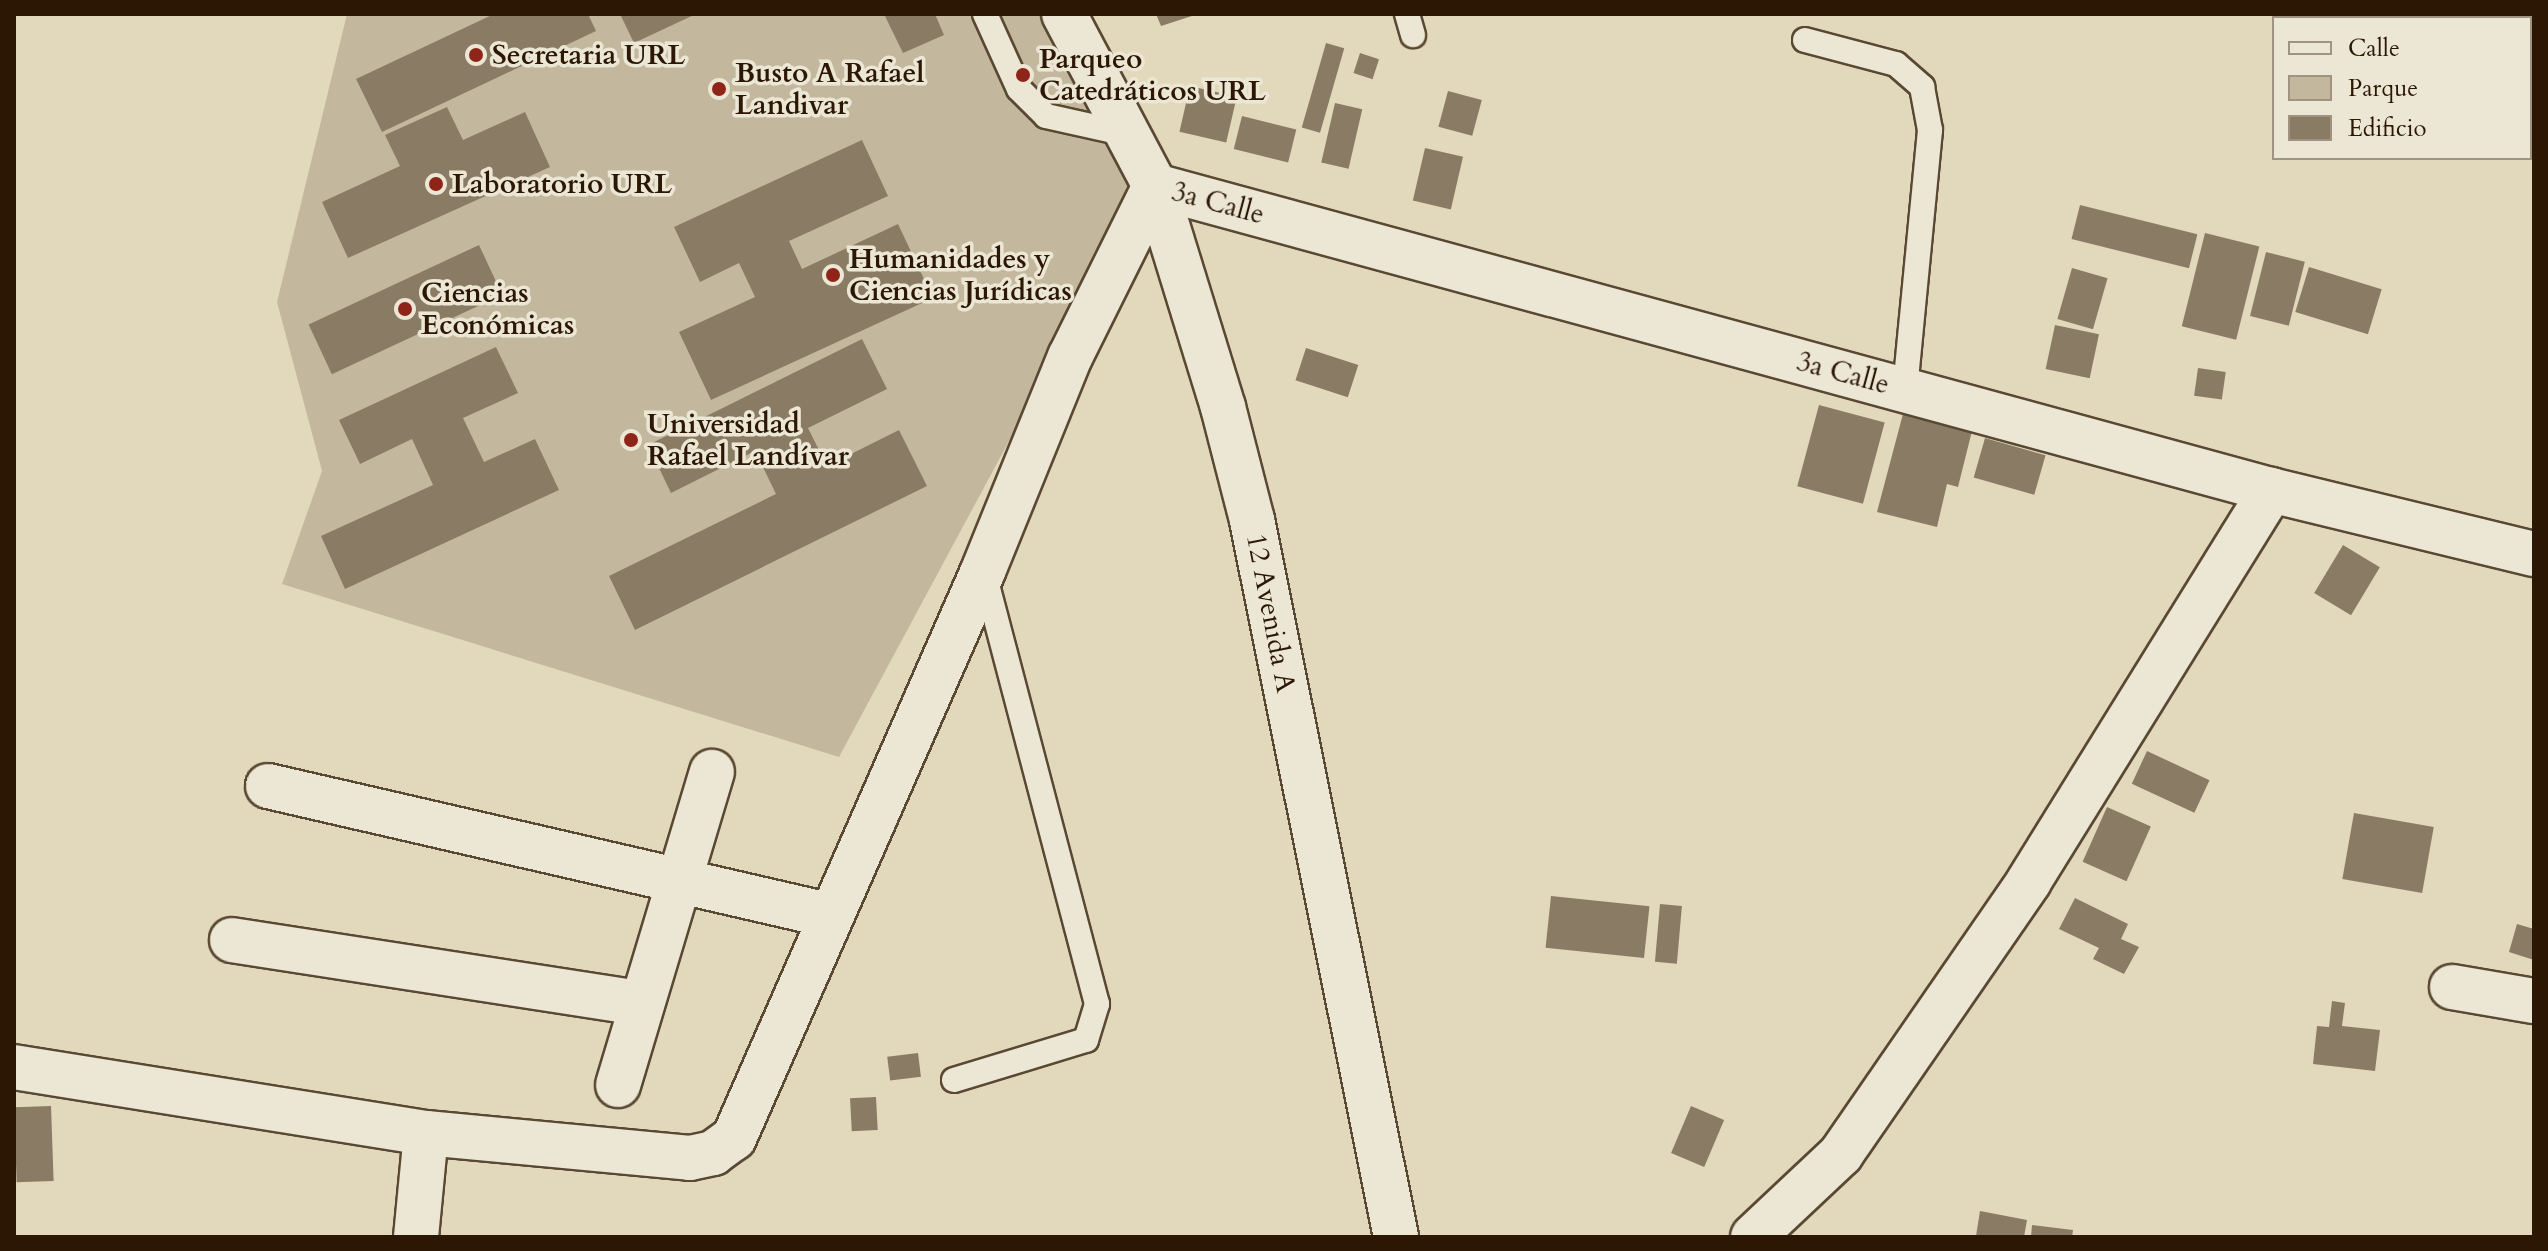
<!DOCTYPE html>
<meta charset="utf-8">
<style>
body{margin:0}
#map{position:relative;width:2548px;height:1251px;overflow:hidden;background:#e2d9bd;font-family:Cardo,serif}
div>[style]{position:absolute}
[style*='--x']{left:calc(var(--x)*1px);top:calc(var(--y)*1px);width:calc(var(--w)*1px);rotate:calc(var(--a)*1deg)}
.green>*{inset:0;background:#c3b89e}
.building>*{inset:0;background:#8a7c64;transform-origin:0 0}
.roads{filter:drop-shadow(2px 0 #594832) drop-shadow(-2px 0 #594832) drop-shadow(0 2px #594832) drop-shadow(0 -2px #594832)}
.lane>*{height:24px;margin:-12px;padding:0 12px;transform-origin:12px;border-radius:12px;background:#ece6d4}
.street>*{height:44px;margin:-22px;padding:0 22px;transform-origin:22px;border-radius:22px;background:#ece6d4}
.secondary>*{height:44px;margin:-22px;padding:0 22px;transform-origin:22px;border-radius:22px;background:#ece6d4}
.dots>*{width:22px;height:22px;translate:-50% -50%;box-sizing:border-box;border:4px solid #ece6d4;border-radius:50%}
span{translate:-50% -50%;white-space:nowrap;text-align:center;line-height:1.15;-webkit-text-stroke:7px #ece6d4;paint-order:stroke}
.poi-label{font-size:28px;color:#2b1704;font-weight:700}
.left{translate:0 -50%;text-align:left}
.street-label{font-size:28px;color:#2b1704}
.frame{position:absolute;inset:0;border:16px solid #2b1704;pointer-events:none}
.legend{position:absolute;left:2272px;top:16px;width:260px;height:144px;box-sizing:border-box;background:#ece6d4;border:2px solid #9f9381;margin:0;padding:10px 14px;list-style:none;font-size:24px;color:#2b1704}
.legend li{display:flex;align-items:center;gap:16px;height:40px}
.legend b{width:40px;border:2px solid #9f9381}
</style>
<div id="map">
<div class="green">
<div style="clip-path:polygon(347px 14px,1045px 14px,1128px 185px,1058px 350px,839px 757px,282px 584px,322px 471px,277px 302px)"></div>
</div>
<div class="building">
<div style="clip-path:polygon(494px 14px,588px 14px,596px 31px,382px 132px,356px 79px)"></div>
<div style="clip-path:polygon(620px 14px,696px 14px,634px 43px)"></div>
<div style="clip-path:polygon(884px 14px,935px 14px,944px 35px,903px 53px)"></div>
<div style="clip-path:polygon(1156px 14px,1195px 14px,1195px 15px,1161px 26px)"></div>
<div style="left:1326px;top:43px;width:19px;height:88px;rotate:16deg"></div>
<div style="left:1360px;top:53px;width:20px;height:21px;rotate:18deg"></div>
<div style="left:1190px;top:86px;width:48px;height:47px;rotate:13deg"></div>
<div style="left:1448px;top:91px;width:35px;height:37px;rotate:15deg"></div>
<div style="left:1335px;top:103px;width:28px;height:61px;rotate:13deg"></div>
<div style="clip-path:polygon(447px 107px,463px 140px,525px 112px,550px 167px,348px 258px,322px 202px,400px 166px,385px 135px)"></div>
<div style="left:1242px;top:116px;width:56px;height:34px;rotate:14deg"></div>
<div style="clip-path:polygon(862px 140px,888px 196px,789px 241px,802px 269px,898px 224px,933px 298px,711px 400px,679px 332px,755px 297px,739px 263px,700px 282px,674px 227px)"></div>
<div style="left:1425px;top:148px;width:39px;height:54px;rotate:13deg"></div>
<div style="left:2080px;top:205px;width:121px;height:35px;rotate:14deg"></div>
<div style="left:2205px;top:233px;width:56px;height:96px;rotate:14deg"></div>
<div style="left:479px;top:245px;width:55px;height:188px;rotate:65deg"></div>
<div style="left:2266px;top:252px;width:40px;height:66px;rotate:14deg"></div>
<div style="left:2309px;top:267px;width:76px;height:47px;rotate:17deg"></div>
<div style="left:2072px;top:268px;width:37px;height:53px;rotate:16deg"></div>
<div style="left:2055px;top:325px;width:45px;height:45px;rotate:12deg"></div>
<div style="clip-path:polygon(862px 339px,887px 389px,808px 428px,827px 466px,899px 430px,927px 486px,635px 630px,609px 576px,776px 494px,755px 451px,671px 493px,648px 445px)"></div>
<div style="clip-path:polygon(496px 347px,518px 393px,463px 418px,484px 462px,535px 439px,559px 490px,345px 589px,321px 536px,433px 485px,412px 439px,360px 464px,339px 420px)"></div>
<div style="left:1306px;top:348px;width:55px;height:34px;rotate:18deg"></div>
<div style="left:2198px;top:368px;width:28px;height:28px;rotate:8deg"></div>
<div style="left:1819px;top:405px;width:68px;height:84px;rotate:15deg"></div>
<div style="clip-path:polygon(1904px 410px,1973px 427px,1958px 487px,1947px 484px,1937px 527px,1877px 512px)"></div>
<div style="left:1985px;top:438px;width:63px;height:41px;rotate:16deg"></div>
<div style="left:2343px;top:545px;width:43px;height:56px;rotate:31deg"></div>
<div style="left:2147px;top:751px;width:69px;height:36px;rotate:25deg"></div>
<div style="left:2107px;top:807px;width:48px;height:60px;rotate:24deg"></div>
<div style="left:2354px;top:813px;width:81px;height:67px;rotate:10deg"></div>
<div style="left:1551px;top:896px;width:99px;height:52px;rotate:6deg"></div>
<div style="clip-path:polygon(2075px 898px,2128px 924px,2121px 939px,2139px 947px,2124px 974px,2093px 959px,2099px 948px,2059px 929px)"></div>
<div style="left:1660px;top:904px;width:22px;height:58px;rotate:5deg"></div>
<div style="clip-path:polygon(2517px 924px,2534px 929px,2534px 960px,2509px 952px)"></div>
<div style="clip-path:polygon(2332px 1001px,2345px 1003px,2342px 1026px,2380px 1030px,2375px 1071px,2313px 1064px,2317px 1026px,2329px 1027px)"></div>
<div style="left:918px;top:1053px;width:24px;height:31px;rotate:83deg"></div>
<div style="left:876px;top:1097px;width:33px;height:26px;rotate:87deg"></div>
<div style="left:51px;top:1106px;width:75px;height:37px;rotate:88deg"></div>
<div style="left:1691px;top:1106px;width:36px;height:51px;rotate:23deg"></div>
<div style="clip-path:polygon(1980px 1211px,2027px 1220px,2024px 1237px,1976px 1236px)"></div>
<div style="clip-path:polygon(2032px 1225px,2073px 1230px,2072px 1237px,2031px 1237px)"></div>
</div>
<div class="roads">
<div class="lane">
<div style="--x:985;--y:14;--w:82;--a:65.6"></div>
<div style="--x:1019;--y:89;--w:38;--a:45"></div>
<div style="--x:1046;--y:116;--w:83;--a:12.5"></div>
<div style="--x:1407;--y:14;--w:22;--a:74"></div>
<div style="--x:1805;--y:40;--w:94;--a:14.8"></div>
<div style="--x:1896;--y:64;--w:35;--a:41"></div>
<div style="--x:1922;--y:87;--w:44;--a:79.5"></div>
<div style="--x:1930;--y:130;--w:261;--a:95.5"></div>
<div style="--x:954;--y:1080;--w:138;--a:-16.9"></div>
<div style="--x:1086;--y:1040;--w:38;--a:-73"></div>
<div style="--x:1097;--y:1004;--w:446;--a:-104.7"></div>
</div>
<div class="street">
<div style="--x:268;--y:786;--w:575;--a:12.97"></div>
<div style="--x:232;--y:940;--w:413;--a:8.8"></div>
<div style="--x:2452;--y:987;--w:83;--a:9.7"></div>
<div style="--x:14;--y:1067;--w:417;--a:9.1"></div>
<div style="--x:426;--y:1133;--w:265;--a:5.4"></div>
<div style="--x:690;--y:1158;--w:24;--a:-12"></div>
<div style="--x:713;--y:1153;--w:26;--a:-36"></div>
<div style="--x:734;--y:1138;--w:619;--a:-66.29"></div>
<div style="--x:983;--y:571;--w:231;--a:-67.9"></div>
<div style="--x:1070;--y:357;--w:191;--a:-63.6"></div>
<div style="--x:1155;--y:186;--w:1157;--a:15.24"></div>
<div style="--x:2271;--y:490;--w:271;--a:13.7"></div>
<div style="--x:618;--y:1085;--w:327;--a:-73.3"></div>
<div style="--x:416;--y:1237;--w:104;--a:-84.5"></div>
</div>
<div class="secondary">
<div style="--x:1064;--y:14;--w:195;--a:62.1"></div>
<div style="--x:1155;--y:186;--w:231;--a:72.9"></div>
<div style="--x:1223;--y:407;--w:117;--a:75.6"></div>
<div style="--x:1252;--y:520;--w:731;--a:78.64"></div>
<div style="--x:1753;--y:1237;--w:121;--a:-43.3"></div>
<div style="--x:1841;--y:1154;--w:331;--a:-55.4"></div>
<div style="--x:2029;--y:881;--w:460;--a:-58.2"></div>
</div>
</div>
<div class="dots">
<div style="left:476px;top:55px;background:#8f2418"></div>
<div style="left:1023px;top:75px;background:#8f2418"></div>
<div style="left:719px;top:89px;background:#8f2418"></div>
<div style="left:436px;top:184px;background:#8f2418"></div>
<div style="left:833px;top:275px;background:#8f2418"></div>
<div style="left:405px;top:309px;background:#8f2418"></div>
<div style="left:631px;top:440px;background:#8f2418"></div>
</div>
<div class="poi-label">
<span class="left" style="left:492px;top:55px">Secretaria URL</span>
<span class="left" style="left:1039px;top:75px">Parqueo<br>Catedráticos URL</span>
<span class="left" style="left:735px;top:89px">Busto A Rafael<br>Landivar</span>
<span class="left" style="left:452px;top:184px">Laboratorio URL</span>
<span class="left" style="left:849px;top:275px">Humanidades y<br>Ciencias Jurídicas</span>
<span class="left" style="left:421px;top:309px">Ciencias<br>Económicas</span>
<span class="left" style="left:647px;top:440px">Universidad<br>Rafael Landívar</span>
</div>
<div class="street-label">
<span style="left:1218px;top:203px;rotate:15deg">3a Calle</span>
<span style="left:1843px;top:373px;rotate:15deg">3a Calle</span>
<span style="left:1271px;top:613px;rotate:79deg">12 Avenida A</span>
</div>
<div class="frame"></div>
<ul class="legend">
<li><b style="height:10px;background:#ece6d4"></b>Calle</li>
<li><b style="height:22px;background:#c3b89e"></b>Parque</li>
<li><b style="height:22px;background:#8a7c64"></b>Edificio</li>
</ul>
</div>
